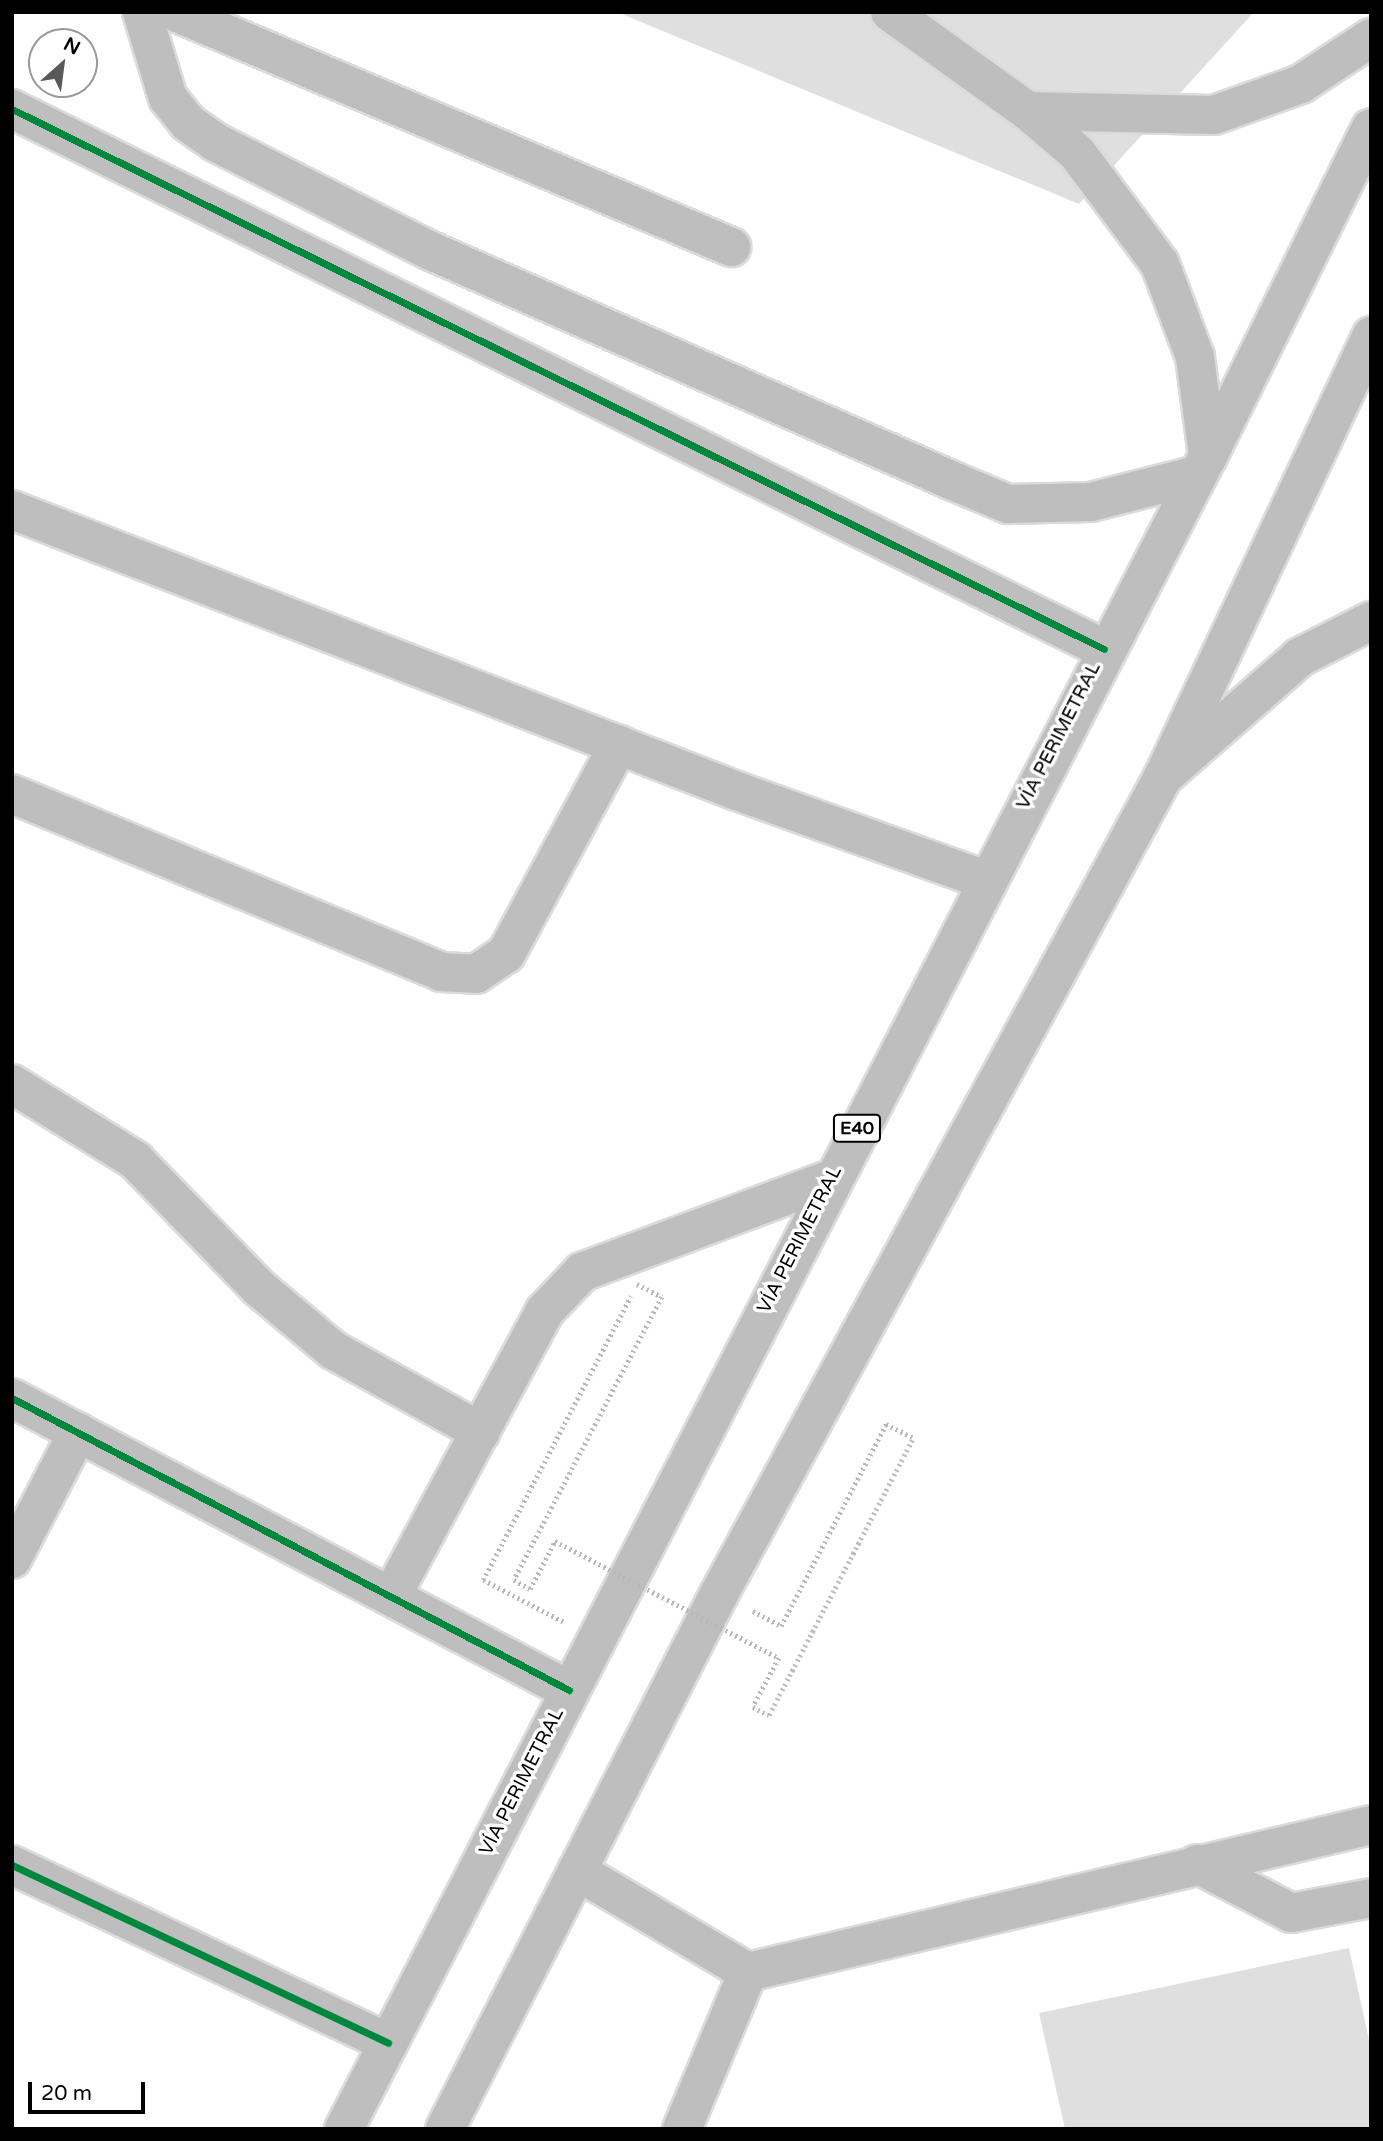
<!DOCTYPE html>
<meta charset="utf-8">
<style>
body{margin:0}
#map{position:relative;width:1383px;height:2141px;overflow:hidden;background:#fff;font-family:"Varela Round",sans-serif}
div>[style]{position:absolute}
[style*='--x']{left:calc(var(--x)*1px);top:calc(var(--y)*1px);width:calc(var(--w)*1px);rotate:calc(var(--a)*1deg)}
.building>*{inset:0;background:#dfdfdf}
.path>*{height:4.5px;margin-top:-2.25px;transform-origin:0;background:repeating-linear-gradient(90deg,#b9b9b9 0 2px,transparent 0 5.5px)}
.roads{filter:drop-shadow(2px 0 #dbdbdb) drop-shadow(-2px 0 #dbdbdb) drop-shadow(0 2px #dbdbdb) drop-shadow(0 -2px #dbdbdb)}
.minor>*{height:38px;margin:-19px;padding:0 19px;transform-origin:19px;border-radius:19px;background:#bebebe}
.major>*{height:38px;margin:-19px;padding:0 19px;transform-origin:19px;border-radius:19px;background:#bebebe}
.highway>*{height:38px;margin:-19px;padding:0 19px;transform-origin:19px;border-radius:19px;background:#bebebe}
.path-bridge>*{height:4.5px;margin-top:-2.25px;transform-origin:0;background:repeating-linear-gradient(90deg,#b9b9b9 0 2px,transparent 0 5.5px)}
.cycleway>*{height:7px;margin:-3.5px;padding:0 3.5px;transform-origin:3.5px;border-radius:3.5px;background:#00873e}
span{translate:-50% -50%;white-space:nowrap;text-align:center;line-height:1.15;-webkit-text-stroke:7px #fff;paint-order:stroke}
.shield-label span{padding:2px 5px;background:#fff;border:2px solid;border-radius:5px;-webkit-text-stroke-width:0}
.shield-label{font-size:18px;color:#000;font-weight:700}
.street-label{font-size:19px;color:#000}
.frame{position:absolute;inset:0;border:14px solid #000;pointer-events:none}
.north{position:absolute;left:28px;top:28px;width:70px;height:70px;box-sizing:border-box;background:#fff;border:2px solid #999;border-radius:50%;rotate:28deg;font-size:19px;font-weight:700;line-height:28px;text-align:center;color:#000}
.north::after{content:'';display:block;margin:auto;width:24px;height:32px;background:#595959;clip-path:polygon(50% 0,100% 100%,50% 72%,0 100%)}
.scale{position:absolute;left:28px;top:2082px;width:117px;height:32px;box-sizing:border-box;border:4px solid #000;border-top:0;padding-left:9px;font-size:21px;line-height:24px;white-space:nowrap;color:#000;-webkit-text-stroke:5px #fff;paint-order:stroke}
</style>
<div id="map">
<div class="building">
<div style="clip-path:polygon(617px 12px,1254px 12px,1079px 204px)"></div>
<div style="clip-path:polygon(1349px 1948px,1371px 2049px,1371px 2129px,1065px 2129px,1039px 2013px)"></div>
</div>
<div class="path">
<div style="--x:753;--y:1611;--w:32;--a:28"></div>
<div style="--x:781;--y:1626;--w:228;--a:-62.5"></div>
<div style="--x:886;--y:1424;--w:30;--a:27"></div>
<div style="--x:563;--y:1622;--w:90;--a:-152.3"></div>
<div style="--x:483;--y:1580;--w:320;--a:-62.5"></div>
</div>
<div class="roads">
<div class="minor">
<div style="--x:142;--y:12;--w:90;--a:73.2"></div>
<div style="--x:168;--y:98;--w:32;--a:51"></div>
<div style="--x:188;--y:123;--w:33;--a:35"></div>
<div style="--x:215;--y:142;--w:242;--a:26.8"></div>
<div style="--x:431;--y:251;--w:570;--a:23.78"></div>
<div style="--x:953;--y:481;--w:60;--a:22.7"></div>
<div style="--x:1008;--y:504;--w:83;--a:-1.4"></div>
<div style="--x:1091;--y:502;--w:109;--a:-14.3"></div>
<div style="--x:175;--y:12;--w:604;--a:22.91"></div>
<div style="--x:890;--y:12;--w:170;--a:35.7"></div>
<div style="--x:1028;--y:111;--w:65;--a:40.6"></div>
<div style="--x:1077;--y:153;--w:139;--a:53.2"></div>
<div style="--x:1160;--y:264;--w:99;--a:69.4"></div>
<div style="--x:1195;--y:357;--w:100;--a:82.5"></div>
<div style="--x:12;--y:109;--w:1218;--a:26.31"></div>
<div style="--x:1028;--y:111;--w:186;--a:1.2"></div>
<div style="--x:1214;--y:115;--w:92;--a:-19.6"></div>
<div style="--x:1301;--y:84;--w:84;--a:-33.3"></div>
<div style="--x:12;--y:510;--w:778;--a:21.19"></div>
<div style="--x:737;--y:791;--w:263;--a:19.7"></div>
<div style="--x:12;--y:794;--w:464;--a:22.5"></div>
<div style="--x:441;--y:972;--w:35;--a:3"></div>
<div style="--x:476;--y:974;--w:36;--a:-34"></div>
<div style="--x:506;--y:954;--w:238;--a:-61.7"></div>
<div style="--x:12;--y:1084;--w:145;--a:31.7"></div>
<div style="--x:135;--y:1160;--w:178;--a:45.9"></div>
<div style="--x:259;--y:1288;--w:97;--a:40"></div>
<div style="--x:333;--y:1350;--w:169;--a:29"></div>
<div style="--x:12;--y:1398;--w:629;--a:27.67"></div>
<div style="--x:12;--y:1559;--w:143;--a:-62.5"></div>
<div style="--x:392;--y:1595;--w:323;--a:-61.7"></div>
<div style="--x:545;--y:1311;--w:54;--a:-46.5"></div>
<div style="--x:582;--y:1272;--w:266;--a:-20.5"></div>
<div style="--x:1197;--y:1864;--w:106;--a:27.5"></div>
<div style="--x:1291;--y:1913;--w:81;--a:-10.6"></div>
<div style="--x:12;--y:1865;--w:416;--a:25.3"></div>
<div style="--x:577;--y:1871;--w:199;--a:30.6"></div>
<div style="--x:748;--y:1972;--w:640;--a:-13.28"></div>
<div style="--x:682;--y:2129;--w:170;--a:-67.2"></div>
</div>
<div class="major">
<div style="--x:1163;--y:777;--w:182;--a:-41.2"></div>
<div style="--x:1300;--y:657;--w:80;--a:-26.9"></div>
</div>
<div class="highway">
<div style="--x:344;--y:2129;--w:1883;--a:-62.69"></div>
<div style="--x:1208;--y:456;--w:366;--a:-63.6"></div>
<div style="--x:445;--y:2129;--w:601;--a:-62.88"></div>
<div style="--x:719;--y:1594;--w:930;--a:-61.48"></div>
<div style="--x:1163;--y:777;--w:488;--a:-64.7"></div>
</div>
</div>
<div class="path-bridge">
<div style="--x:637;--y:1284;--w:28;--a:27"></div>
<div style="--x:662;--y:1297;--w:319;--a:117.6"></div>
<div style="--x:514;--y:1580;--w:18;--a:29"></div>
<div style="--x:530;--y:1589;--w:54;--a:-62.5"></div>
<div style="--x:555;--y:1541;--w:253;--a:27.6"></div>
<div style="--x:779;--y:1658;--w:55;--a:118"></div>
<div style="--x:753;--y:1707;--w:18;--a:27"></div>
<div style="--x:769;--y:1715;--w:312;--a:-62.5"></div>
</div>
<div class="cycleway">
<div style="--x:12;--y:109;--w:1218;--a:26.31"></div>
<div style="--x:12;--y:1398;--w:629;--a:27.67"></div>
<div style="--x:12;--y:1865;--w:416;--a:25.3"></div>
</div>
<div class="shield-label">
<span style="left:857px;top:1128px">E40</span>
</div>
<div class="street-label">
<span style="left:1059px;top:736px;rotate:-63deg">VÍA PERIMETRAL</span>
<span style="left:800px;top:1240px;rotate:-63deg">VÍA PERIMETRAL</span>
<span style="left:522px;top:1782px;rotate:-63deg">VÍA PERIMETRAL</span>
</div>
<div class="frame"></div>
<div class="north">N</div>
<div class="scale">20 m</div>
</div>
